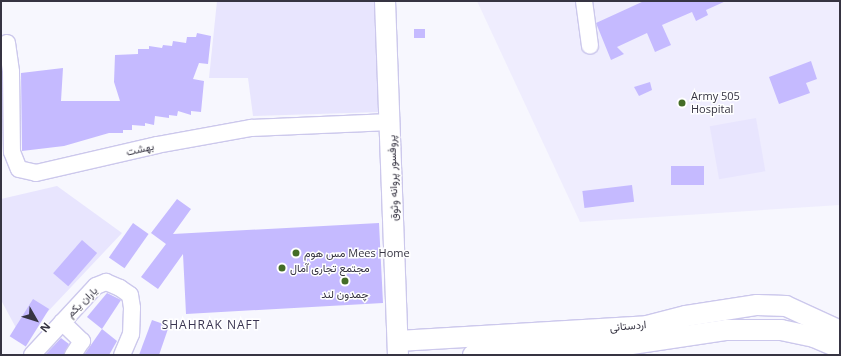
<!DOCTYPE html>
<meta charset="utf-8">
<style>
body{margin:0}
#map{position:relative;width:841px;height:356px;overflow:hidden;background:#f7f7fe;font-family:"Open Sans",Vazirmatn,sans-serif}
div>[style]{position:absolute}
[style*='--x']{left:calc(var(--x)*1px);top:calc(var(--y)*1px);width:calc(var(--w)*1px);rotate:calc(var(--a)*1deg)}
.built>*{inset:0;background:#efedfe}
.green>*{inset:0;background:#e8e5fe;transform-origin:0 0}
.building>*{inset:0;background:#c5baff;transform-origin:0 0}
.roads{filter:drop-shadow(1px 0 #ccc8ec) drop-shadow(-1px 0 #ccc8ec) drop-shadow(0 1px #ccc8ec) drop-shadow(0 -1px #ccc8ec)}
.minor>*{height:16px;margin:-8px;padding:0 8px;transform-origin:8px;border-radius:8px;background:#fff}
.major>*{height:20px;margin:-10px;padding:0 10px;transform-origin:10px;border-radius:10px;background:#fff}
.dots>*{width:11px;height:11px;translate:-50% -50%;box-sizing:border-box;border:2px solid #fff;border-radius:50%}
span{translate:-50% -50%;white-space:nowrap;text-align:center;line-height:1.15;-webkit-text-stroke:3px #fff;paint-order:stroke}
.poi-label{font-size:11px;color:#363442}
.left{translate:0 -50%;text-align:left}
.street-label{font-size:11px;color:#363442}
.neighbourhood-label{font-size:12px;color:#393451;letter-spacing:1px}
.frame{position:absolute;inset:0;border:2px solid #363442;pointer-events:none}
.north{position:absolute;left:16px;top:300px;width:40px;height:40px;-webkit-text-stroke:3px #fff;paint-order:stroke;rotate:129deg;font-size:11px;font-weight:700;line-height:16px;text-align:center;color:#363442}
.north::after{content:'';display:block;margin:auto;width:14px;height:18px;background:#363442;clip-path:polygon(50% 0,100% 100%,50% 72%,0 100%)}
</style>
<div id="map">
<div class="built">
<div style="clip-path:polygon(477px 1px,840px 1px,840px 205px,580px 222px)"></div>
</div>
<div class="green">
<div style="clip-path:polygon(217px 1px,375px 1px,380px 112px,253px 116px,248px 78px,209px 78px)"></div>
<div style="left:756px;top:118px;width:54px;height:47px;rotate:80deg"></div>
<div style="clip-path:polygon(57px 186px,122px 233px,22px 339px,1px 300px,1px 199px)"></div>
</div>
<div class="building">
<div style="clip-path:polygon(644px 1px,726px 1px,706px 10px,708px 15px,696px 21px,692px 12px,662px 25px,671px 45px,655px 52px,647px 33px,617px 47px,624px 54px,611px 60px,596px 23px)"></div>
<div style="left:414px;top:29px;width:11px;height:9px"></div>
<div style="clip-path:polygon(197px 33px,211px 36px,208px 64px,199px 63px,193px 79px,204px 81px,201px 112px,191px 111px,191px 115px,178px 111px,177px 116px,169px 115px,169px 118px,155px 116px,154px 125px,145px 123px,145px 126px,132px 125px,132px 130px,123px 130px,123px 133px,109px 133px,64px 146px,22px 151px,21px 73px,63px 68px,61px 101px,120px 101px,114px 82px,115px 55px,138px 54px,138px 49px,149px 49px,149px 46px,162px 48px,163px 45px,172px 46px,173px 41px,186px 43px,187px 37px,196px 37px)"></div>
<div style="clip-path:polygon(811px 61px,817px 79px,806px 83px,810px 93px,779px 104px,769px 77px)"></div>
<div style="clip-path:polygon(650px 82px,652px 90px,639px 96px,634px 87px)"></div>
<div style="left:671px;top:166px;width:33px;height:19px"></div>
<div style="left:632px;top:185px;width:17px;height:50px;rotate:83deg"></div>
<div style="clip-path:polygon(177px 199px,191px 209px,173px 234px,379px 223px,383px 303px,186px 314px,183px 254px,158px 289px,141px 277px,166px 244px,151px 233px)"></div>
<div style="left:133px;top:223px;width:19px;height:42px;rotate:35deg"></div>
<div style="left:82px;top:240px;width:20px;height:44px;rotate:41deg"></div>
<div style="clip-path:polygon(107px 293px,121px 300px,102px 329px,87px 317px)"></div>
<div style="left:33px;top:299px;width:19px;height:44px;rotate:32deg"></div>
<div style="clip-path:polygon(152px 320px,169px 326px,159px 355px,139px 355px)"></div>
<div style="clip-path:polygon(102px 329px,117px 341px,109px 355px,84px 355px)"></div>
<div style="clip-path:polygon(61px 338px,69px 344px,64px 355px,45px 355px)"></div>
</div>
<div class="roads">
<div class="minor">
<div style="--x:584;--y:1;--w:45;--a:82.4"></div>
<div style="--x:7;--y:43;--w:29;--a:82"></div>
<div style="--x:11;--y:72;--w:80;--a:89.3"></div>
<div style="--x:12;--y:152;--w:18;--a:68"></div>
<div style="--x:19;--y:169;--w:17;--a:13"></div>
<div style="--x:36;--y:173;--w:124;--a:-13"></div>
<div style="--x:157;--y:145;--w:96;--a:-10.3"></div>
<div style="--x:251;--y:128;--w:140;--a:-2.5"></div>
<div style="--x:62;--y:322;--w:28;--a:44"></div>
<div style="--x:82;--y:341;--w:17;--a:123"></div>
<div style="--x:32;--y:355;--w:94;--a:-47.2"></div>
<div style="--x:96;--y:286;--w:11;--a:-22"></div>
<div style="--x:106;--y:282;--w:15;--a:23"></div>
<div style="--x:120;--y:288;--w:12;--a:35"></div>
<div style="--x:130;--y:295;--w:13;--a:81"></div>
<div style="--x:132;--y:308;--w:26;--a:92"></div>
<div style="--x:131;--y:334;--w:23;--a:113"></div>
</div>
<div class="major">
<div style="--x:385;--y:1;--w:354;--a:87.9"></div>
<div style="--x:398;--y:341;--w:249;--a:-3.4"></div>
<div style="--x:647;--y:326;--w:40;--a:-14.4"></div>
<div style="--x:686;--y:316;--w:72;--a:-8.8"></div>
<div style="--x:757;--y:305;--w:29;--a:2"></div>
<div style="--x:786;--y:306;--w:60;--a:24.8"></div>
<div style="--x:473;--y:355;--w:152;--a:-3.8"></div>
<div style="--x:625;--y:345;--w:103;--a:-8.4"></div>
<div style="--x:727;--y:330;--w:54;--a:0"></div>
<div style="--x:781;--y:330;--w:34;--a:12"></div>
<div style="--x:814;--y:337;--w:28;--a:23"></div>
</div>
</div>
<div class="dots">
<div style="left:682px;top:103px;background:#446c27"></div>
<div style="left:296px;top:253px;background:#446c27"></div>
<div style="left:282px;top:268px;background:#446c27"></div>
<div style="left:345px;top:281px;background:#446c27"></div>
</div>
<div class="poi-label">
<span class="left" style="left:691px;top:103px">Army 505<br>Hospital</span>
<span class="left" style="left:304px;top:253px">مس هوم Mees Home</span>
<span class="left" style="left:290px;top:268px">مجتمع تجاری آمال</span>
<span style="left:345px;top:294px">چمدون لند</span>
</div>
<div class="street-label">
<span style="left:140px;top:149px;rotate:-13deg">بهشت</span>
<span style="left:393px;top:178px;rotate:-92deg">پروفسور پروانه وثوق</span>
<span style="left:82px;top:302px;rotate:-45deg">یاران یکم</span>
<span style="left:628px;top:326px;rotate:-5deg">اردستانی</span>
</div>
<div class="neighbourhood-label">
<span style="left:211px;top:325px">SHAHRAK NAFT</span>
</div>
<div class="frame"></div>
<div class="north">N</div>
</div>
